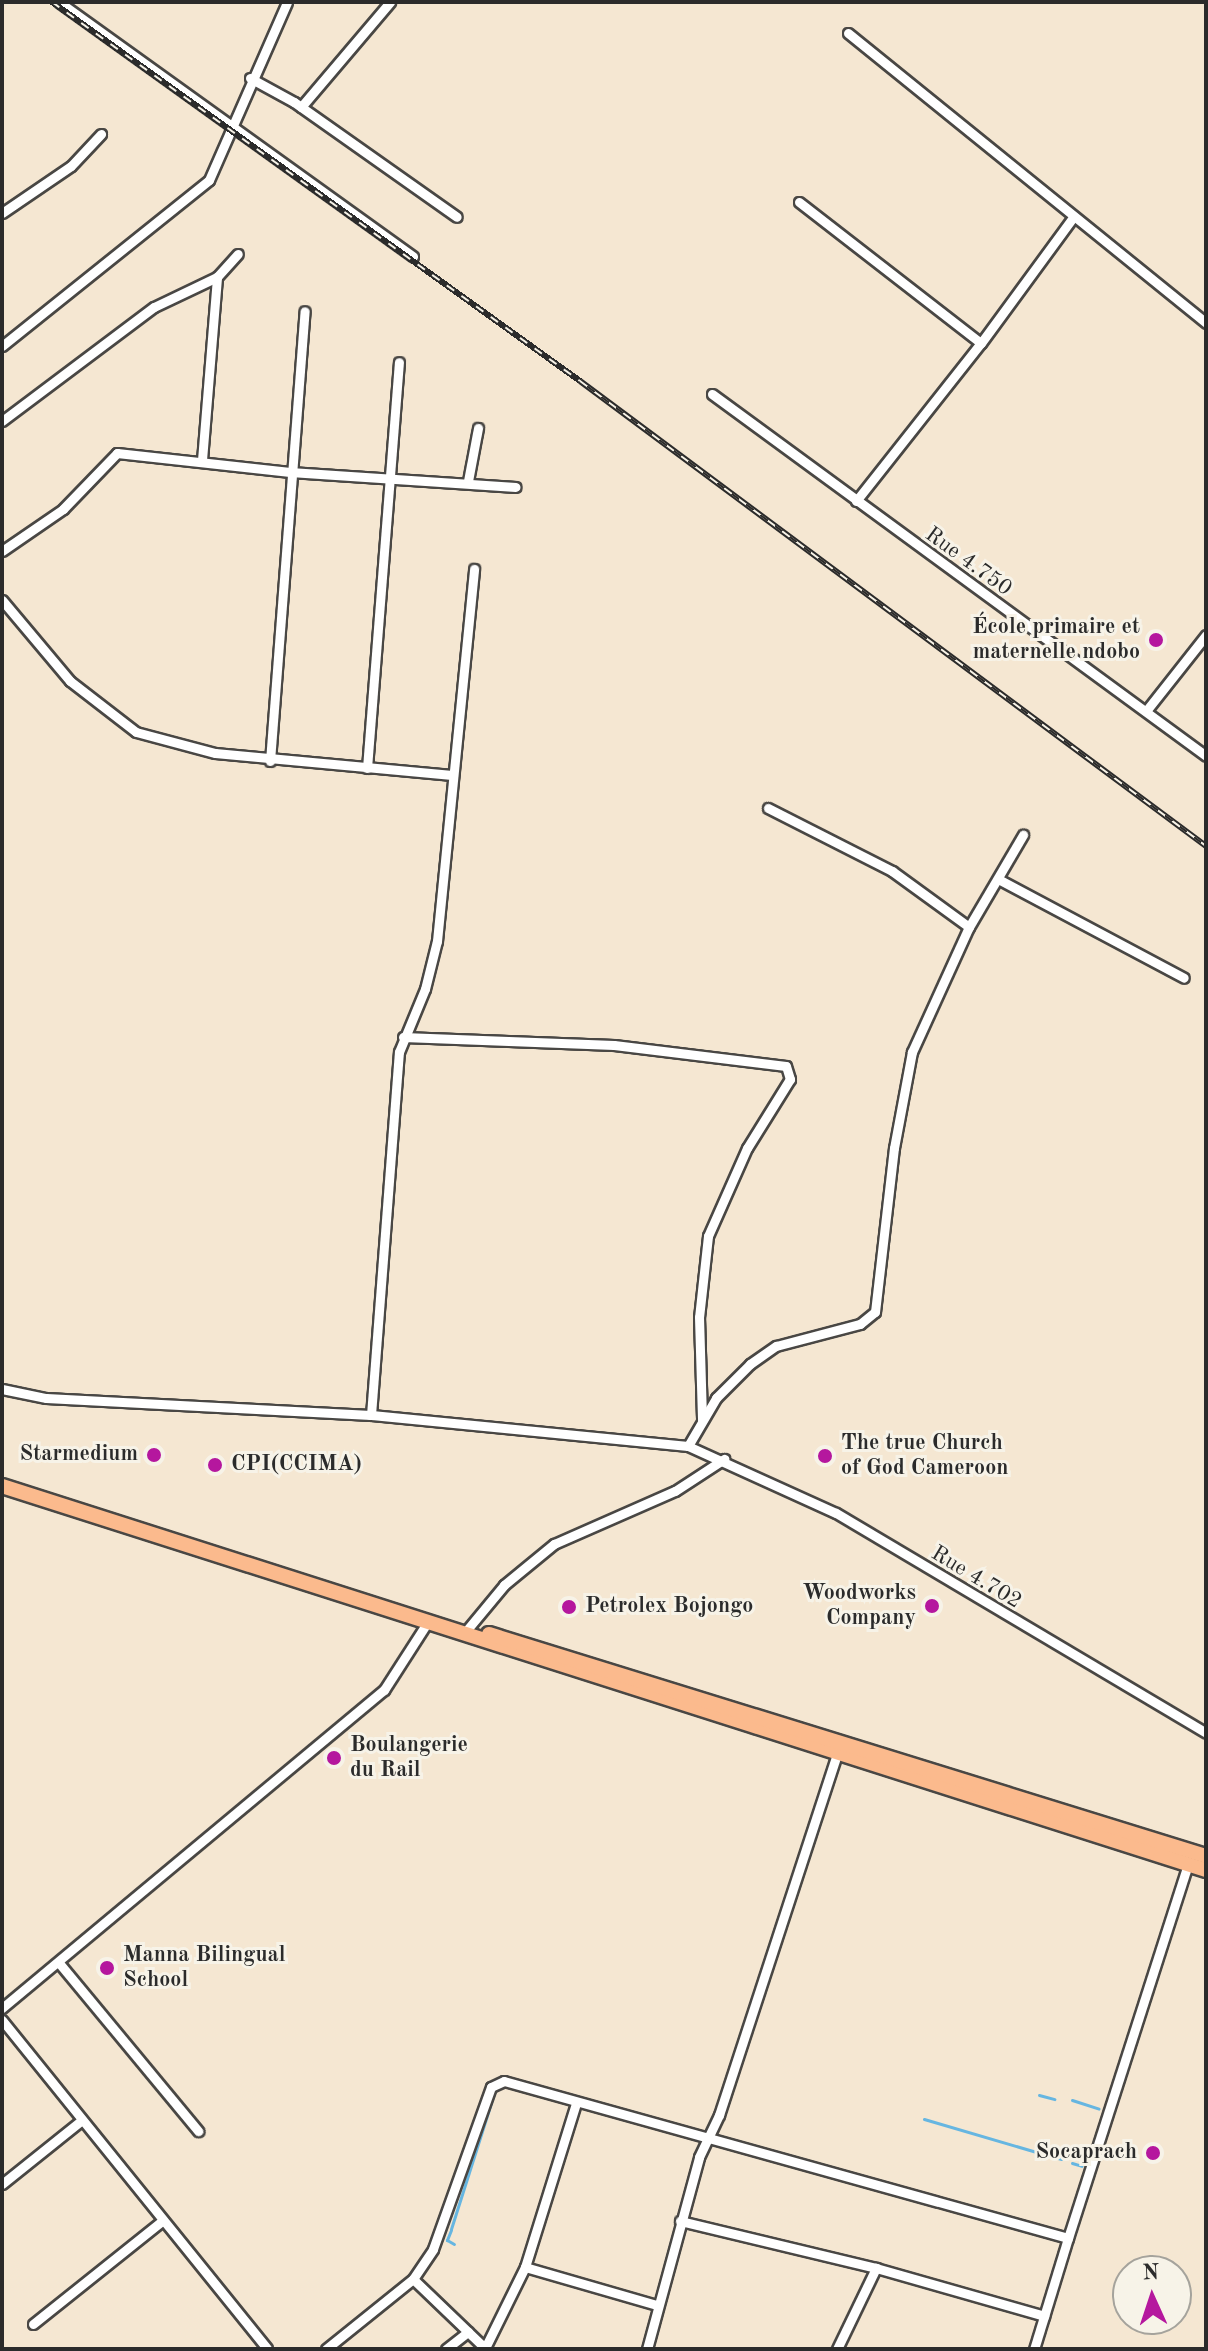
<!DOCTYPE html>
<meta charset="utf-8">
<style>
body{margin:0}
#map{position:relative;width:1208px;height:2351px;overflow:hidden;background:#f5e7d2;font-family:"Old Standard TT",serif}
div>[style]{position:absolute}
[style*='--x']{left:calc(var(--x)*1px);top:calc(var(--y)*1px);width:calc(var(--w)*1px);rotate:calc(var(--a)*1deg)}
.stream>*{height:3px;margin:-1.5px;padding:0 1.5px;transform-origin:1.5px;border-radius:1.5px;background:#66b6e1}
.roads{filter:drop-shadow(2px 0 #494744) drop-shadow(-2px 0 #494744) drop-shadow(0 2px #494744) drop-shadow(0 -2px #494744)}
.minor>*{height:9px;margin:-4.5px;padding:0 4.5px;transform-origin:4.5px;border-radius:4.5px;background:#fff}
.trunk>*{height:14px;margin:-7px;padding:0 7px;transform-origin:7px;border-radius:7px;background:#fbba8d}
.rail>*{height:6px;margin-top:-3px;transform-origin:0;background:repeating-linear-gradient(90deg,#f7f3e8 0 9px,#2b2b2b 0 18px);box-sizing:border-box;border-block:2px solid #2b2b2b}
.dots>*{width:22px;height:22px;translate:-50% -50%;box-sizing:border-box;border:4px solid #f7f3e8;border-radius:50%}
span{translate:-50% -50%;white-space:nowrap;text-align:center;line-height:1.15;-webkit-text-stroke:6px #f7f3e8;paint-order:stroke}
.street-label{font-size:22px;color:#2b2b2b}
.poi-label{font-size:22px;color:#2b2b2b;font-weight:700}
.right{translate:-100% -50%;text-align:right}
.left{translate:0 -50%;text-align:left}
.frame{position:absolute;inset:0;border:4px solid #2b2b2b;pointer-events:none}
.north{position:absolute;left:1112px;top:2255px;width:80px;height:80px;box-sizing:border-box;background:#f7f3e8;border:2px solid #a5a39c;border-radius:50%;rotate:357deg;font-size:22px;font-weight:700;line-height:32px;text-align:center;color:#2b2b2b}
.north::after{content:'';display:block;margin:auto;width:28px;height:36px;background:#b5179e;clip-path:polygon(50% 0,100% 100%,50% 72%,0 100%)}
</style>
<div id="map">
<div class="stream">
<div style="--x:1039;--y:2095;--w:16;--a:15"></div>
<div style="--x:1072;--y:2100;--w:28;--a:18"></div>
<div style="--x:924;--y:2119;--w:117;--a:16.4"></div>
<div style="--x:1044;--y:2154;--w:18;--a:16"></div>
<div style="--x:1072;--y:2163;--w:10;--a:17"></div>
<div style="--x:451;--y:2229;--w:146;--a:-72.4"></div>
<div style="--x:451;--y:2230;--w:11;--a:112"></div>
<div style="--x:447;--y:2240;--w:8;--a:30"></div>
</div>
<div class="roads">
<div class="minor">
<div style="--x:59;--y:2;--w:436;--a:35.7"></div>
<div style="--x:848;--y:33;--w:461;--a:39"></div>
<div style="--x:250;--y:78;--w:50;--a:28.6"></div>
<div style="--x:294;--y:102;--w:199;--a:35.2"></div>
<div style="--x:301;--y:107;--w:138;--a:-49.7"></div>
<div style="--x:799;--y:202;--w:230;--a:37.8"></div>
<div style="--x:981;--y:343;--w:157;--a:-53.8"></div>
<div style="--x:2;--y:213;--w:83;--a:-34.3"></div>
<div style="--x:71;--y:166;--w:44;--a:-46.8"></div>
<div style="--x:2;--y:346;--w:265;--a:-38.7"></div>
<div style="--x:209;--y:180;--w:194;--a:-66.3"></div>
<div style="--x:712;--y:394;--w:612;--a:36.23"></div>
<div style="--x:2;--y:421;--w:190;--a:-36.9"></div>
<div style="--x:154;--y:307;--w:70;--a:-25.5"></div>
<div style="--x:202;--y:460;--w:184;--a:-85.3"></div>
<div style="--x:217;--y:277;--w:31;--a:-48"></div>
<div style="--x:468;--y:481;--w:54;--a:-79.3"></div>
<div style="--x:856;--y:501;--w:201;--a:-51.7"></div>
<div style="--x:2;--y:551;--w:74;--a:-34.5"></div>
<div style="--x:63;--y:509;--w:78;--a:-46"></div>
<div style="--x:117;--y:453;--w:174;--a:6.3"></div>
<div style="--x:290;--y:472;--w:226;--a:3.8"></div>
<div style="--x:2;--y:600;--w:106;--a:50"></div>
<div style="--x:70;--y:681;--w:83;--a:37.7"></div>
<div style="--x:136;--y:732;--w:82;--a:14.9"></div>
<div style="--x:215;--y:753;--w:238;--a:5.3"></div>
<div style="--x:1146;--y:711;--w:97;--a:-51.7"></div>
<div style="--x:270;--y:761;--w:451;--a:-85.6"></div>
<div style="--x:367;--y:768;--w:407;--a:-85.5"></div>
<div style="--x:768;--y:808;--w:139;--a:26.9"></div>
<div style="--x:892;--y:871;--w:95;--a:36"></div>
<div style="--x:1000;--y:880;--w:208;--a:28"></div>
<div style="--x:403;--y:1037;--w:211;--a:2.2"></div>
<div style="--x:614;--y:1045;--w:173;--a:7"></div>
<div style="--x:786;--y:1066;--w:14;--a:73"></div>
<div style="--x:790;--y:1079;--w:81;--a:121.9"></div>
<div style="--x:747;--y:1148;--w:96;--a:113.9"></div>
<div style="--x:708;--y:1236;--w:81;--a:96.3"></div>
<div style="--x:699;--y:1317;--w:104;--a:88.3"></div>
<div style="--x:2;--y:1389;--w:45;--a:11.6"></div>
<div style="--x:46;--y:1398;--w:325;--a:3"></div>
<div style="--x:371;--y:1415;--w:319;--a:5.6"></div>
<div style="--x:688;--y:1446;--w:162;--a:24.4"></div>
<div style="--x:836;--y:1513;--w:430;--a:30.7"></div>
<div style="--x:371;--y:1415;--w:364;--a:-85.6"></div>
<div style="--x:399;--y:1052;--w:68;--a:-67.6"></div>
<div style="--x:425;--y:989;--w:49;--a:-76"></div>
<div style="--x:437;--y:941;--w:374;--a:-84.3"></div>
<div style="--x:688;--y:1446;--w:56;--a:-59.7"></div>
<div style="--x:716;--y:1398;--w:48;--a:-45"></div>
<div style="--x:750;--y:1364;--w:32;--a:-35"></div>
<div style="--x:776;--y:1346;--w:87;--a:-14.7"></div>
<div style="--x:860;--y:1324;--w:19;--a:-39"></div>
<div style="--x:875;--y:1312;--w:165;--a:-83.4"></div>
<div style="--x:894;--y:1148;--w:98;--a:-79.4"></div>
<div style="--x:912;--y:1052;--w:137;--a:-65.5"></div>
<div style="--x:969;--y:927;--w:107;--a:-59.6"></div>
<div style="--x:466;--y:1631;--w:60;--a:-50.4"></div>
<div style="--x:504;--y:1585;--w:65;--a:-39.4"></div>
<div style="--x:554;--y:1544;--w:132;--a:-23.7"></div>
<div style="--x:675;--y:1491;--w:59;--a:-33.1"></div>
<div style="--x:60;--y:1964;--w:217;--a:50.4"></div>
<div style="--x:2;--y:2008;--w:497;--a:-39.8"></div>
<div style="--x:384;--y:1690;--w:83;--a:-57.3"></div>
<div style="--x:2;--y:2020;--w:422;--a:51.1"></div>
<div style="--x:2;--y:2184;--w:102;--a:-38.7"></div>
<div style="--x:680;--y:2221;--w:202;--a:13.5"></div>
<div style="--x:876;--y:2268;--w:175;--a:15.9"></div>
<div style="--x:1068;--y:2238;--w:392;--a:-72.2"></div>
<div style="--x:525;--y:2267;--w:137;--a:16.1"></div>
<div style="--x:413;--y:2279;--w:101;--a:43.8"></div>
<div style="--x:33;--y:2324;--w:165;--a:-38.6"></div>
<div style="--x:485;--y:2348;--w:90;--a:-63.7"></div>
<div style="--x:525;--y:2267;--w:172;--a:-72.7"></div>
<div style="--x:326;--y:2349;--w:112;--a:-38.8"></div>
<div style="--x:413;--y:2279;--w:36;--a:-56"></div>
<div style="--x:433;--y:2249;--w:172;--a:-70.3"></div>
<div style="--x:491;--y:2087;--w:14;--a:-25"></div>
<div style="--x:504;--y:2081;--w:585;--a:15.56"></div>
<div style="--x:1068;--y:2238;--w:116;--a:107"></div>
<div style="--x:446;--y:2349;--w:28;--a:-38"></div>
<div style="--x:647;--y:2349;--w:199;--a:-74.8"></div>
<div style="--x:699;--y:2157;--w:47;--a:-64.5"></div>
<div style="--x:719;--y:2115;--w:379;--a:-71.9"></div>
<div style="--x:837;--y:2349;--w:90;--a:-64.3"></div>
</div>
<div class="trunk">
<div style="--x:2;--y:1486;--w:1264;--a:17.69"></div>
<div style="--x:489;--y:1634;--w:751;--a:17.2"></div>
</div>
</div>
<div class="rail">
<div style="--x:52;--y:2;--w:650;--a:35.67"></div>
<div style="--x:580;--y:381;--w:780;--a:36.61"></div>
</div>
<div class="dots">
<div style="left:1156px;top:640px;background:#b5179e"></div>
<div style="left:154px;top:1455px;background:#b5179e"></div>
<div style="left:825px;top:1456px;background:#b5179e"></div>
<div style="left:215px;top:1465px;background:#b5179e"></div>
<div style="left:932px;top:1606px;background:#b5179e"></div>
<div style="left:569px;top:1607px;background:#b5179e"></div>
<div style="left:334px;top:1758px;background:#b5179e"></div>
<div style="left:107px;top:1968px;background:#b5179e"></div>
<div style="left:1153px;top:2153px;background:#b5179e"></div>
</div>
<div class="street-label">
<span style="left:968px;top:562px;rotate:36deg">Rue 4.750</span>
<span style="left:976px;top:1578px;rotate:31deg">Rue 4.702</span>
</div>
<div class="poi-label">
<span class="right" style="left:1140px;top:640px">École primaire et<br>maternelle ndobo</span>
<span class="left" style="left:841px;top:1456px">The true Church<br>of God Cameroon</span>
<span class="right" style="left:138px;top:1455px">Starmedium</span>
<span class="left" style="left:231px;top:1465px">CPI(CCIMA)</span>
<span class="right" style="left:916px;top:1606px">Woodworks<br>Company</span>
<span class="left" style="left:585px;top:1607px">Petrolex Bojongo</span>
<span class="left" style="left:350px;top:1758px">Boulangerie<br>du Rail</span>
<span class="left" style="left:123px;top:1968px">Manna Bilingual<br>School</span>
<span class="right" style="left:1137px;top:2153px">Socaprach</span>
</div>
<div class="frame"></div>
<div class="north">N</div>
</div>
